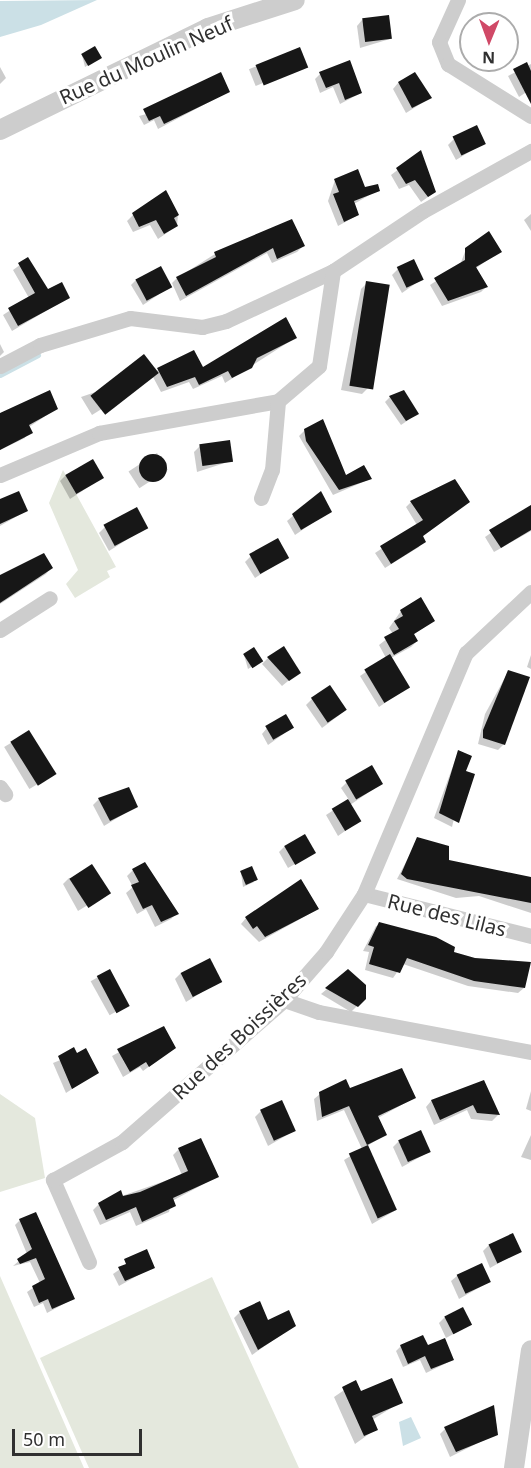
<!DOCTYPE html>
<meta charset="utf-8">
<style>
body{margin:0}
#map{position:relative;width:531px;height:1468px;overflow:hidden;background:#fff;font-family:"Noto Sans",sans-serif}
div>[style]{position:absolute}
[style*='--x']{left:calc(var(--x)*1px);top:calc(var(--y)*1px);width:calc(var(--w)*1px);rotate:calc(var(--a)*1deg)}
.green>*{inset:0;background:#e4e8dd}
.water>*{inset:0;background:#cbe0e6}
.shadow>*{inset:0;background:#0003;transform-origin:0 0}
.stream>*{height:5px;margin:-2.5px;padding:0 2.5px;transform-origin:2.5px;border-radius:2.5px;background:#cbe0e6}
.building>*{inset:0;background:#171717;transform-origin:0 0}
.round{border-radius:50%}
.minor>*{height:15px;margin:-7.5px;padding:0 7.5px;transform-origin:7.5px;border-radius:7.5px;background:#cdcdcd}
.tertiary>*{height:20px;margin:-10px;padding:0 10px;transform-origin:10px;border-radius:10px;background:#cdcdcd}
span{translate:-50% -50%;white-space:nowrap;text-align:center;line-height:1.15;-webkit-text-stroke:6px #fff;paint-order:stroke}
.street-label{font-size:20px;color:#303030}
.north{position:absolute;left:459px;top:12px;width:60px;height:60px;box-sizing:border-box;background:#fff;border:2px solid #acacac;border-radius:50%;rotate:181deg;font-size:16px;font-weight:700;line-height:24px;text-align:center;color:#303030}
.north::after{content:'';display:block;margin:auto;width:21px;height:27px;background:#d04967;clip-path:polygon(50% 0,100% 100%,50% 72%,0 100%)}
.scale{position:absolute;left:12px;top:1429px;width:130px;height:27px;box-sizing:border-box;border:3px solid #303030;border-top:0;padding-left:8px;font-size:18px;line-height:21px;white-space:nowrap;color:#303030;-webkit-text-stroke:4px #fff;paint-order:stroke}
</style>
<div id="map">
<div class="green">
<div style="clip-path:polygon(63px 470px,116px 567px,107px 571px,110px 577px,75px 598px,66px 584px,78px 570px,49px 503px)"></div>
<div style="clip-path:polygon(0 1094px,35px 1118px,45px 1178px,0 1192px)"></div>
<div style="clip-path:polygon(0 1276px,84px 1468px,0 1468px)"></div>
<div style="clip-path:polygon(212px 1277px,299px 1468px,89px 1468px,40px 1358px)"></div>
</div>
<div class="water">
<div style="clip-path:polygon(97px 0,41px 25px,0 37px,0 1px)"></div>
<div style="clip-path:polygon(411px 1417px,421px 1438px,403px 1446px,399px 1422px)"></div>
</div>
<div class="shadow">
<div style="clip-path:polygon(481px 19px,492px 19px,494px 24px,476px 24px)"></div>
<div style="clip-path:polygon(362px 20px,390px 39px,360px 48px,357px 26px)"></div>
<div style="clip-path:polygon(508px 22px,514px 38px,507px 44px,504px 24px)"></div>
<div style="clip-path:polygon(471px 34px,471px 48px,466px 45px)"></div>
<div style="left:299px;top:49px;width:18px;height:54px;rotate:68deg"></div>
<div style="clip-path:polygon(82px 55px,97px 60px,85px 67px)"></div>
<div style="clip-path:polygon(531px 64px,531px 89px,519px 97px,508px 76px)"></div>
<div style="clip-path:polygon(0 67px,6px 78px,0 84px)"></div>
<div style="clip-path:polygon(320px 74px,361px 93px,340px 104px,333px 87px,320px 93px,315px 79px)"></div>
<div style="clip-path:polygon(398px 83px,430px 98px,406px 113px,393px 89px)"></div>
<div style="clip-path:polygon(228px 92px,158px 129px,154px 120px,144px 125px,139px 116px)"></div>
<div style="clip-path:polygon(454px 139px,484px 143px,456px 160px,448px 145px)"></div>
<div style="clip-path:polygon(420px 153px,435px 192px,421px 202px,409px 185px,399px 189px,391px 175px)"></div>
<div style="clip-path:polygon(335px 180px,378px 190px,354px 204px,358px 215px,338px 226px,328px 201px)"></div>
<div style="clip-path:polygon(531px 214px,531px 231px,524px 220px)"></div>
<div style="clip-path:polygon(133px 215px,178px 215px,177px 226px,158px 239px,150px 225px,133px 232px,127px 221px)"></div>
<div style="clip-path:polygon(291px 221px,303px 246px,297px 252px,272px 263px,267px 253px,180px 301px,172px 283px,177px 278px,215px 254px)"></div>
<div style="clip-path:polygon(466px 249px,500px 251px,475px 269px,486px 287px,481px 292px,442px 306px,430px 285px,460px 265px)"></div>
<div style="clip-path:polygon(28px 259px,47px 291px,68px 298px,12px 331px,3px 315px,29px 298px,13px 270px)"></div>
<div style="clip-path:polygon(398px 269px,422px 279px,402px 293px,392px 275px)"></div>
<div style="clip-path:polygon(136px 280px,170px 287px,143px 305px,131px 285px)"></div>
<div style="clip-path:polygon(367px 283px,368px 388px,362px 394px,341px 390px,361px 289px)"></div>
<div style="clip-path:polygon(295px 338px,225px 383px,222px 376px,193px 389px,189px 382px,161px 392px,153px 377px,92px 415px,81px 397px,156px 371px,193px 352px,203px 369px)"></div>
<div style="clip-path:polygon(0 344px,4px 352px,0 356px)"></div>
<div style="clip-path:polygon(390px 397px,417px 414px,401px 425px,385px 402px)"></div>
<div style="clip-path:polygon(56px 409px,29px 427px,25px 438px,0 450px,0 414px)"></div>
<div style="clip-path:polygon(305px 430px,345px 478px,370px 479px,333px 495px,299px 436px)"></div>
<div style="clip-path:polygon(200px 446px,231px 461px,197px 472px,194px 452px)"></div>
<div style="left:157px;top:453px;width:20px;height:34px;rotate:57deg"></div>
<div style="clip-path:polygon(66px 475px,102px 478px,70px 499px,60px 481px)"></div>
<div style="clip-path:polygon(320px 493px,330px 511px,295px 535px,287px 521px)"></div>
<div style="clip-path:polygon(0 501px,26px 511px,0 526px)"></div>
<div style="clip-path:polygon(411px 502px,468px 502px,422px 537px,419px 547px,385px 568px,375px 553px,417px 525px,406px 507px)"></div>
<div style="clip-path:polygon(531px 505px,531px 531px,494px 552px,485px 537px)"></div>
<div style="clip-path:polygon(105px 527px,147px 527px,109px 551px,99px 533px)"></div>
<div style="clip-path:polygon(251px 556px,287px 557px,255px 578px,245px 562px)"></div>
<div style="clip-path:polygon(51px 568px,46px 574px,0 604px,0 577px)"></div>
<div style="clip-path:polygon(401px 611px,433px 621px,413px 635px,417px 641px,411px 647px,391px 658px,408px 687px,379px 707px,360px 676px,386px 658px,379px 645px,393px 634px,389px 628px)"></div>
<div style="clip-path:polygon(244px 655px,258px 663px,248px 669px)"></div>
<div style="clip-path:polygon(531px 655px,531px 669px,527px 667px)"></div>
<div style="clip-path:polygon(268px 658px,299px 672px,282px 686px,262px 664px)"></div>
<div style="clip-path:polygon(508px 672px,504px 744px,498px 750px,478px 744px,485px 714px)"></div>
<div style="clip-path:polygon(312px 699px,346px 710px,322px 728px,306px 705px)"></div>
<div style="clip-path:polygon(267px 728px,292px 728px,268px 745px,262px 734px)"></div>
<div style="left:29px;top:732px;width:49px;height:29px;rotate:59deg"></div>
<div style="clip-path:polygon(458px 752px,465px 772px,452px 827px,434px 818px)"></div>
<div style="clip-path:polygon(347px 782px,381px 784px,350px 805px,359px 821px,338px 836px,326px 815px,349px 800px,341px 788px)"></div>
<div style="clip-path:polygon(99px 799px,137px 806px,104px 826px,93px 805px)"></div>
<div style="clip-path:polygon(418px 839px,447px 861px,531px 879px,531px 913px,479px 896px,456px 898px,397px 879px)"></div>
<div style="clip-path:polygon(285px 846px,314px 853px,288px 868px,279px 852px)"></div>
<div style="clip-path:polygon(133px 870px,177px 913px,171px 919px,155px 927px,146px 909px,137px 914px,126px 893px,133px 887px,127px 876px)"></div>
<div style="clip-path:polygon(241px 873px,254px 882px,243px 887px)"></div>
<div style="clip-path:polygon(69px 878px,109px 892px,78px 911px,63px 884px)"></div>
<div style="clip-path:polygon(318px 909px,259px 942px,241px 924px,246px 918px)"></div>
<div style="clip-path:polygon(376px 926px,436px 938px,453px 953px,524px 988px,518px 993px,468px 986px,403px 964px,393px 978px,365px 970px,369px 952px,363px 951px)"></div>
<div style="left:109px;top:971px;width:39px;height:21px;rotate:61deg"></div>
<div style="clip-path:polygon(348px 971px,364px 999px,351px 1012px,321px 994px)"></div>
<div style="clip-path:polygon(181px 973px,220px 981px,186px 1002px,175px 979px)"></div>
<div style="clip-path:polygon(163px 1028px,174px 1048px,143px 1071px,140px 1067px,123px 1077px,112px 1056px)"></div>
<div style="clip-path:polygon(85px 1050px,98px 1072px,66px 1093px,53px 1063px)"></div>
<div style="clip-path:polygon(483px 1082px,498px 1115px,492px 1121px,471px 1119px,467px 1110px,434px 1125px,426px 1107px,431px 1101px)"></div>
<div style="clip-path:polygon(349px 1090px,414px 1098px,378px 1118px,385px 1135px,367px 1146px,396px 1210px,372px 1224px,344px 1160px,362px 1149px,344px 1110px,317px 1121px,314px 1099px,320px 1094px)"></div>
<div style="clip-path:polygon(531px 1091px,531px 1111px,526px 1109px)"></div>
<div style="clip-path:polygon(261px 1111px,294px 1131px,268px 1146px,255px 1117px)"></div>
<div style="clip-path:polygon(531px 1135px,531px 1160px,521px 1157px)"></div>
<div style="clip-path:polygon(399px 1141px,429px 1152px,402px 1167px,393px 1147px)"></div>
<div style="clip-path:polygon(179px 1149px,217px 1177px,172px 1201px,169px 1212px,136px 1226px,130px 1212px,100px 1225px,93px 1210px,99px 1204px,182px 1175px,173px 1155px)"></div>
<div style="clip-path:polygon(20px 1220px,73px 1299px,47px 1313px,43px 1303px,34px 1307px,27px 1292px,40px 1283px,30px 1262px,13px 1266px,27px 1254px,15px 1225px)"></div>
<div style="clip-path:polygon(489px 1245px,520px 1251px,490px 1268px,483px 1251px)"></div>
<div style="clip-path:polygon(146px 1251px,153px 1267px,119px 1286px,113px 1274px)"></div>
<div style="clip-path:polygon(457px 1276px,489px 1282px,459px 1299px,451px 1281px)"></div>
<div style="clip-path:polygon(240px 1312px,267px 1322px,294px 1326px,252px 1355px,234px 1318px)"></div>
<div style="clip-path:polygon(445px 1317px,470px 1325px,446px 1338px,439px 1323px)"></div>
<div style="clip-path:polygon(401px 1346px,427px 1347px,453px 1360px,426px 1373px,420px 1360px,403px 1367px,396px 1351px)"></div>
<div style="clip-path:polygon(356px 1382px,360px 1393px,401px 1402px,372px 1420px,376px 1429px,355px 1444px,334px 1397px)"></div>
<div style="clip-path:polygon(445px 1429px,496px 1434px,450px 1457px,440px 1434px)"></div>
</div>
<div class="stream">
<div style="--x:0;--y:375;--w:43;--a:-27.8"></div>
</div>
<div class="building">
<div style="left:389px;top:15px;width:24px;height:27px;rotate:83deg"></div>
<div style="left:95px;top:46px;width:14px;height:16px;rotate:60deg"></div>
<div style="left:300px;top:47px;width:22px;height:48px;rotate:68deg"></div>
<div style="clip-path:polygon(350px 60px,362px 93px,345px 100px,339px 83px,326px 88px,319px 72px)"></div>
<div style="clip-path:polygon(527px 62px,531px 71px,531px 104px,513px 69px)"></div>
<div style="clip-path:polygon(221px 72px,230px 92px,164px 124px,160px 116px,149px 121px,143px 109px)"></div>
<div style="clip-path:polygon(415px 72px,432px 98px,412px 108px,398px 82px)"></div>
<div style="left:477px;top:125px;width:21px;height:27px;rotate:65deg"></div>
<div style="clip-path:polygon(421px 150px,436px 192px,428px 197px,415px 180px,406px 184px,396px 168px)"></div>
<div style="clip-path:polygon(358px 169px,365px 187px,378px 184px,380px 191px,354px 201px,359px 215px,344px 222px,333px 194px,339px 192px,334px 179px)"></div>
<div style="clip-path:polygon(166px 190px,179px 215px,174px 218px,178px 226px,164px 234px,156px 220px,139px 227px,132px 213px)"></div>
<div style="clip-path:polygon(292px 219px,305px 246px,277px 259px,273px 248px,186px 296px,176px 277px,216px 257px,214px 252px)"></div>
<div style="clip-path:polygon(489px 231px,502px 252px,476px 267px,488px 287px,448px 301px,434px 278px,465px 260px,465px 248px)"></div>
<div style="clip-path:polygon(28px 257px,48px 289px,62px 282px,70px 298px,18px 326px,8px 308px,35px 293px,18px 263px)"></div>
<div style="left:414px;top:259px;width:23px;height:19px;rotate:65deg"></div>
<div style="left:161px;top:266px;width:24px;height:29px;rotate:62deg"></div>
<div style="left:366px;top:281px;width:24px;height:106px;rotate:9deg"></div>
<div style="clip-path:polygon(286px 317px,297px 338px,257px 358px,252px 368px,232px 378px,228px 371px,199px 385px,195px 377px,167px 387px,157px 368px,194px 350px,203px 367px)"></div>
<div style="left:144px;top:354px;width:24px;height:68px;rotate:52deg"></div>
<div style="clip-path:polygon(50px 390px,58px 409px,29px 425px,33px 433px,0 450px,0 413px)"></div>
<div style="clip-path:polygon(404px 390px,419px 414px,406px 421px,389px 396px)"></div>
<div style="clip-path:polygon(323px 419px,346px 475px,364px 465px,372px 479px,339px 490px,306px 441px,304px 429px)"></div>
<div style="left:230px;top:440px;width:22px;height:31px;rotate:82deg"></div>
<div class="round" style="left:139px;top:454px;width:28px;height:28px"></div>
<div style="left:93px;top:459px;width:22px;height:32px;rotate:60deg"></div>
<div style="clip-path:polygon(455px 479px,470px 502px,423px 536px,426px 542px,391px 564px,380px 546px,423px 520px,410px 501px)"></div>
<div style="clip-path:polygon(19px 491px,28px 511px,0 524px,0 499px)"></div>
<div style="clip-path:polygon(321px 491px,332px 512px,301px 530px,292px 514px)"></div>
<div style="clip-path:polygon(531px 505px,531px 530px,501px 548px,489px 530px)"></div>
<div style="left:137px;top:507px;width:24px;height:38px;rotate:62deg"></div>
<div style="left:278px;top:538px;width:23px;height:33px;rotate:61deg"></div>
<div style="clip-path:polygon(44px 553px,53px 568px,0 603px,0 575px)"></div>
<div style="clip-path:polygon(421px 597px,435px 621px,414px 634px,418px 641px,394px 655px,384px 637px,399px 629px,394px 621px,403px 616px,400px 610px)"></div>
<div style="clip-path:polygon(284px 646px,301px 673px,289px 681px,267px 657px)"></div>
<div style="left:254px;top:647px;width:17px;height:13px;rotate:57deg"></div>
<div style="left:390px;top:654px;width:39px;height:30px;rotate:59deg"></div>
<div style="clip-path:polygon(508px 670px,530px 677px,505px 745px,483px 738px,483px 730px)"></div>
<div style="left:330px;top:685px;width:30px;height:23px;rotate:56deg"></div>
<div style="left:286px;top:714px;width:16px;height:24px;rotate:60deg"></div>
<div style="left:29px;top:730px;width:52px;height:22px;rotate:58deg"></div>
<div style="clip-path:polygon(458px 750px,472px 756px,466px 771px,475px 774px,459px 823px,439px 813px)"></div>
<div style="left:372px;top:765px;width:22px;height:31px;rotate:60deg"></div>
<div style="clip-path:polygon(129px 787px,138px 807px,110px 821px,98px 798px)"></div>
<div style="left:348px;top:799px;width:26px;height:19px;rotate:59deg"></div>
<div style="left:305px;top:834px;width:22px;height:24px;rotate:60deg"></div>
<div style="clip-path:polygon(417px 837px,449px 846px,449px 860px,531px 877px,531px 903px,407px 879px,401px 874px)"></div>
<div style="clip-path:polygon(145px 862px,179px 914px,161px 922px,152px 905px,143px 909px,131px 885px,139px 882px,132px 869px)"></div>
<div style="left:92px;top:864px;width:35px;height:27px;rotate:57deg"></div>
<div style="left:252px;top:866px;width:15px;height:13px;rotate:67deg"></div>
<div style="clip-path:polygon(301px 879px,319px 909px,265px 937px,257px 926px,253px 929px,245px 917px)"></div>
<div style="clip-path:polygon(379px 922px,436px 937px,455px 947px,454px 952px,475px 958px,531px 962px,525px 988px,474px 981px,407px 958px,400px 973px,369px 964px,374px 947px,368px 945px)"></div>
<div style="left:210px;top:958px;width:27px;height:33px;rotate:63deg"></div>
<div style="left:110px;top:969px;width:42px;height:15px;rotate:62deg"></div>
<div style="clip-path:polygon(348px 969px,366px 985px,366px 999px,358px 1007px,325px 988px)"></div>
<div style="clip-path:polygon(164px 1026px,176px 1048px,149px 1067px,146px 1062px,130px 1072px,117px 1049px)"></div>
<div style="clip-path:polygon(74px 1047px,77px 1053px,86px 1048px,99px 1073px,72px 1089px,58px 1056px)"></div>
<div style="clip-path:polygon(402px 1068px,416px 1098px,378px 1116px,387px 1135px,367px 1145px,349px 1106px,322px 1117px,319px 1092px,346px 1079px,350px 1088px)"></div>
<div style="clip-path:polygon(484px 1080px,500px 1115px,477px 1113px,473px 1105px,440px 1120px,431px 1100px)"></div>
<div style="left:282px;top:1100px;width:34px;height:24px;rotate:66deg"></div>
<div style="left:421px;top:1130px;width:24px;height:25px;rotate:66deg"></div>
<div style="clip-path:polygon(201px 1138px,219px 1177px,173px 1198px,176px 1206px,142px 1222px,136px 1207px,106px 1220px,98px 1203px,121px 1190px,123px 1196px,140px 1192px,188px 1171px,178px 1148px)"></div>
<div style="left:368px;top:1145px;width:71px;height:21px;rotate:66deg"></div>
<div style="clip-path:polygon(36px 1212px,75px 1299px,52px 1309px,48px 1299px,39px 1303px,32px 1286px,45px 1279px,36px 1258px,20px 1264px,17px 1259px,32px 1249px,19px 1219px)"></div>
<div style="left:513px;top:1233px;width:21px;height:27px;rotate:65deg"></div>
<div style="clip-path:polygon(147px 1249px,155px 1268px,125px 1281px,118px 1267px,126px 1264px,124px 1259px)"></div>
<div style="left:482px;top:1263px;width:21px;height:28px;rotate:65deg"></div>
<div style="clip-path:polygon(260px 1301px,268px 1320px,289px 1310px,296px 1326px,258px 1350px,239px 1311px)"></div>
<div style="left:463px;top:1307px;width:20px;height:21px;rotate:63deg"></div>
<div style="clip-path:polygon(423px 1335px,428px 1345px,445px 1338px,454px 1360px,431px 1369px,425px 1356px,408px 1364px,400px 1345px)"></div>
<div style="clip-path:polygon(392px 1378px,403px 1403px,372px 1416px,378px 1430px,364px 1436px,342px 1387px,356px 1380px,361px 1391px)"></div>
<div style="clip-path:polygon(494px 1405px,498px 1435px,456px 1452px,444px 1427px)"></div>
</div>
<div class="minor">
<div style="--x:458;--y:0;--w:46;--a:114.3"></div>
<div style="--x:439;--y:42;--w:24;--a:68"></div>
<div style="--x:448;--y:64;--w:98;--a:32.1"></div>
<div style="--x:0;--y:366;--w:45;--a:-27.7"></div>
<div style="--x:40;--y:345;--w:94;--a:-16.7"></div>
<div style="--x:130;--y:318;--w:73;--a:7.1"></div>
<div style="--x:202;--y:327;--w:25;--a:-14"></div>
<div style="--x:226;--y:321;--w:118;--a:-25"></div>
<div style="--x:333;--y:271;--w:108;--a:-33.7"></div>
<div style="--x:423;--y:211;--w:124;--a:-29.1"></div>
<div style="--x:0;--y:475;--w:108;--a:-23"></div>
<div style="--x:99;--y:433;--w:182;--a:-10.1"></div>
<div style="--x:278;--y:401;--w:54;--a:-40.5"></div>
<div style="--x:319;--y:366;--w:96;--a:-81.6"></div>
<div style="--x:261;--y:498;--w:30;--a:-69"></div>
<div style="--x:272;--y:470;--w:69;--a:-85"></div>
<div style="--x:0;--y:630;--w:59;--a:-32.6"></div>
<div style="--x:0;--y:787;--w:9;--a:54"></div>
<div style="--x:364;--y:894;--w:172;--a:14.1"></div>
<div style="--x:284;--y:1000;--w:37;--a:19"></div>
<div style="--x:319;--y:1012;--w:216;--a:10.7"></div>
<div style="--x:89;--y:1262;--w:90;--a:-113.7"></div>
<div style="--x:53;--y:1180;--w:79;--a:-28.8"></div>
<div style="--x:122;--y:1142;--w:215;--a:-41.2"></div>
<div style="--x:284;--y:1000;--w:64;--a:-48.8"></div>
<div style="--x:326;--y:952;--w:69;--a:-56.8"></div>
<div style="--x:364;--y:894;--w:262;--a:-67.1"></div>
<div style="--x:466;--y:653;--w:89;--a:-43.2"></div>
</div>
<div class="tertiary">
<div style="--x:0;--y:130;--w:232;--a:-26.1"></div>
<div style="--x:208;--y:28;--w:91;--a:-17.8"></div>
<div style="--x:514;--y:1468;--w:119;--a:-81.8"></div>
</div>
<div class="street-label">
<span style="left:146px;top:60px;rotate:-24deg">Rue du Moulin Neuf</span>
<span style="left:447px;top:915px;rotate:14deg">Rue des Lilas</span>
<span style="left:239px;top:1036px;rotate:-43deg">Rue des Boissières</span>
</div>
<div class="north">N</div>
<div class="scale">50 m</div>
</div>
